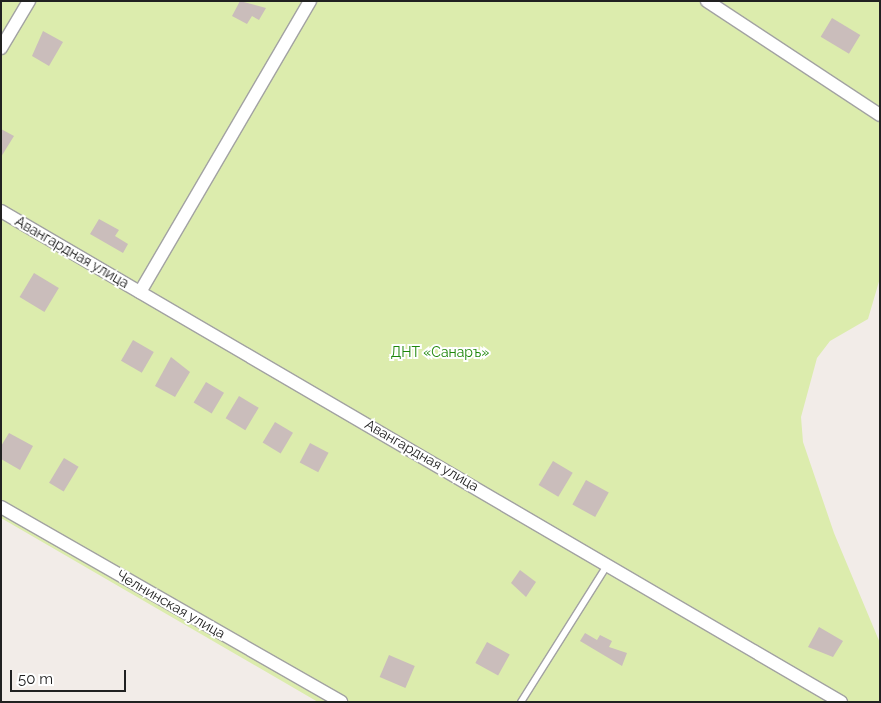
<!DOCTYPE html>
<meta charset="utf-8">
<style>
body{margin:0}
#map{position:relative;width:881px;height:703px;overflow:hidden;background:#f2ece8;font-family:Raleway,sans-serif}
div>[style]{position:absolute}
[style*='--x']{left:calc(var(--x)*1px);top:calc(var(--y)*1px);width:calc(var(--w)*1px);rotate:calc(var(--a)*1deg)}
.grass>*{inset:0;background:#dcecad}
.building>*{inset:0;background:#cabdbb;transform-origin:0 0}
.roads{filter:drop-shadow(1px 0 #a2a2a2) drop-shadow(-1px 0 #a2a2a2) drop-shadow(0 1px #a2a2a2) drop-shadow(0 -1px #a2a2a2)}
.lane>*{height:6px;margin:-3px;padding:0 3px;transform-origin:3px;border-radius:3px;background:#fff}
.street>*{height:12px;margin:-6px;padding:0 6px;transform-origin:6px;border-radius:6px;background:#fff}
span{translate:-50% -50%;white-space:nowrap;text-align:center;line-height:1.15;-webkit-text-stroke:4px #fff;paint-order:stroke}
.street-label{font-size:14px;color:#212121}
.park-label{font-size:14px;color:#1d8609}
.frame{position:absolute;inset:0;border:2px solid #212121;pointer-events:none}
.scale{position:absolute;left:10px;top:670px;width:116px;height:22px;box-sizing:border-box;border:2px solid #212121;border-top:0;padding-left:6px;font-size:15px;line-height:18px;white-space:nowrap;color:#212121;-webkit-text-stroke:4px #fff;paint-order:stroke}
</style>
<div id="map">
<div class="grass">
<div style="clip-path:polygon(1px 1px,880px 1px,880px 278px,868px 319px,830px 341px,817px 358px,801px 417px,803px 442px,834px 533px,880px 643px,880px 702px,318px 702px,1px 518px)"></div>
</div>
<div class="building">
<div style="clip-path:polygon(240px 1px,266px 8px,259px 20px,252px 16px,247px 24px,232px 16px)"></div>
<div style="left:832px;top:18px;width:33px;height:22px;rotate:31deg"></div>
<div style="clip-path:polygon(43px 31px,63px 42px,49px 66px,32px 56px)"></div>
<div style="clip-path:polygon(1px 129px,14px 136px,1px 157px)"></div>
<div style="clip-path:polygon(99px 219px,119px 230px,115px 236px,128px 244px,123px 253px,90px 234px)"></div>
<div style="left:34px;top:273px;width:29px;height:28px;rotate:31deg"></div>
<div style="left:133px;top:340px;width:24px;height:24px;rotate:30deg"></div>
<div style="clip-path:polygon(171px 357px,190px 372px,175px 397px,155px 386px)"></div>
<div style="left:206px;top:382px;width:21px;height:24px;rotate:31deg"></div>
<div style="left:239px;top:396px;width:23px;height:26px;rotate:31deg"></div>
<div style="left:275px;top:422px;width:21px;height:24px;rotate:31deg"></div>
<div style="clip-path:polygon(9px 433px,33px 446px,20px 470px,1px 459px,1px 446px)"></div>
<div style="left:310px;top:443px;width:21px;height:22px;rotate:28deg"></div>
<div style="left:64px;top:458px;width:17px;height:29px;rotate:31deg"></div>
<div style="left:553px;top:461px;width:23px;height:28px;rotate:31deg"></div>
<div style="left:586px;top:480px;width:26px;height:28px;rotate:29deg"></div>
<div style="clip-path:polygon(520px 570px,536px 582px,526px 597px,511px 583px)"></div>
<div style="clip-path:polygon(819px 627px,843px 641px,833px 657px,808px 647px)"></div>
<div style="clip-path:polygon(585px 633px,597px 640px,600px 635px,612px 641px,609px 647px,627px 653px,622px 666px,580px 641px)"></div>
<div style="left:487px;top:642px;width:26px;height:24px;rotate:29deg"></div>
<div style="left:389px;top:655px;width:28px;height:24px;rotate:23deg"></div>
</div>
<div class="roads">
<div class="lane">
<div style="--x:521;--y:702;--w:163;--a:-57.8"></div>
</div>
<div class="street">
<div style="--x:707;--y:1;--w:207;--a:33.4"></div>
<div style="--x:1;--y:48;--w:55;--a:-59.2"></div>
<div style="--x:1;--y:211;--w:973;--a:30.31"></div>
<div style="--x:140;--y:292;--w:337;--a:-59.7"></div>
<div style="--x:1;--y:507;--w:392;--a:29.8"></div>
</div>
</div>
<div class="street-label">
<span style="left:72px;top:252px;rotate:30deg">Авангардная улица</span>
<span style="left:422px;top:455px;rotate:30deg">Авангардная улица</span>
<span style="left:171px;top:604px;rotate:30deg">Челнинская улица</span>
</div>
<div class="park-label">
<span style="left:440px;top:352px">ДНТ «Санаръ»</span>
</div>
<div class="frame"></div>
<div class="scale">50 m</div>
</div>
